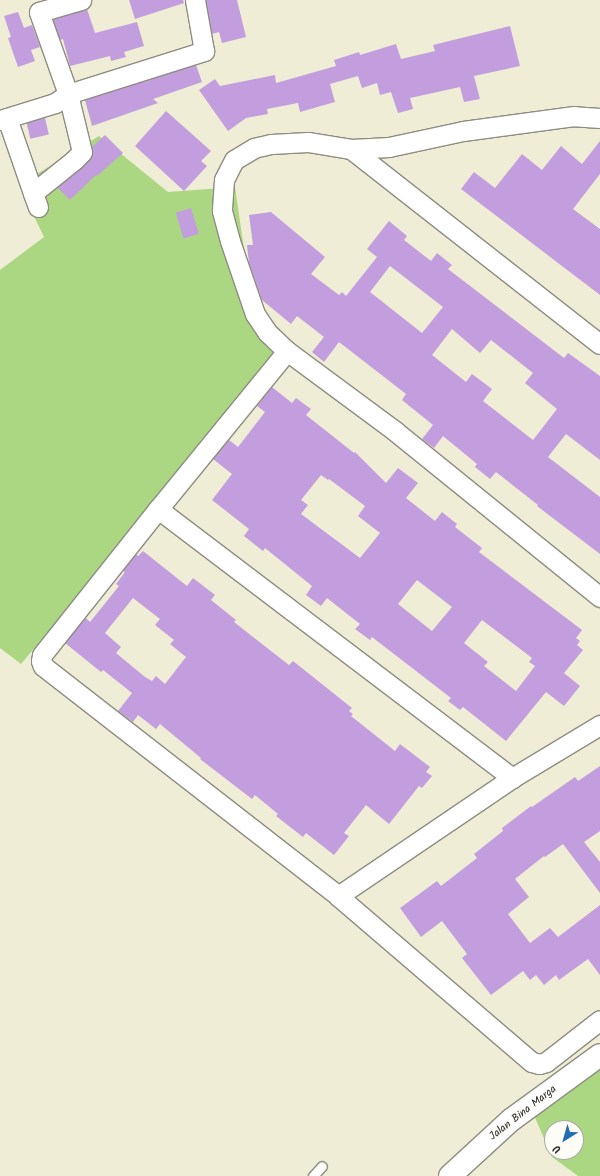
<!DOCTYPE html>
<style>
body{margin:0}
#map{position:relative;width:600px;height:1176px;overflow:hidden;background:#f0edd7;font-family:Kalam,sans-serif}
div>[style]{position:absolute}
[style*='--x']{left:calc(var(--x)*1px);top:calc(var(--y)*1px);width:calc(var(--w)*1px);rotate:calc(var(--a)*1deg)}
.green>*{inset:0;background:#abd783}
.building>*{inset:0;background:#c39ede;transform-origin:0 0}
.roads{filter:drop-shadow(1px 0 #8e8c81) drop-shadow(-1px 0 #8e8c81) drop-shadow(0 1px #8e8c81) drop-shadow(0 -1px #8e8c81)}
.service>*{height:9px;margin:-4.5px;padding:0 4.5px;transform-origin:4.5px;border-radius:4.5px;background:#fff}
.minor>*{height:19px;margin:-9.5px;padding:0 9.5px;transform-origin:9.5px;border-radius:9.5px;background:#fff}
.tertiary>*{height:22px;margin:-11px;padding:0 11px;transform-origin:11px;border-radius:11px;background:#fff}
span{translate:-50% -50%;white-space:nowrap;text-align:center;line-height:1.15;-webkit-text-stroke:3.5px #fdfcf7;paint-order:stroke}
.street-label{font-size:11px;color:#2b2b2b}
.north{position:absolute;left:544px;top:1120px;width:40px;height:40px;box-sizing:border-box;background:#fdfcf7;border:1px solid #a9a8a5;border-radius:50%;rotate:217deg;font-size:11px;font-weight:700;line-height:16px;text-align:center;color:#2b2b2b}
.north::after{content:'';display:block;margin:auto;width:14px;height:18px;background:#1f6fb2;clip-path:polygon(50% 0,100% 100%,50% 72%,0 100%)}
</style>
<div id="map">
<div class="green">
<div style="clip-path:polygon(99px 136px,168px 192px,235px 187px,246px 263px,261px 314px,282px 354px,21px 664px,0 648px,0 270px,44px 237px,19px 185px)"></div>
<div style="clip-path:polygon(evenodd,600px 1058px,600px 1176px,578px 1176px,552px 1157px,530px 1106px,600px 1058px,552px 1128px,576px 1128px,576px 1152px,552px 1152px,552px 1128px)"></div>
</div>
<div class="building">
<div style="clip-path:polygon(129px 0,183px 0,184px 3px,135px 19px)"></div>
<div style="clip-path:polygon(206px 0,237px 0,246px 37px,222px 43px,219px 32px,212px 34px)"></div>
<div style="clip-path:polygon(87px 9px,95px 33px,137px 22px,144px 46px,124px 52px,126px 57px,111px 61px,110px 56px,70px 66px,63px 39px,60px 40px,53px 19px)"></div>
<div style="clip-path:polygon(18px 12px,24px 28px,32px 25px,40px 47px,31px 50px,35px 61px,18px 67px,8px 38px,11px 37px,4px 16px)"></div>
<div style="clip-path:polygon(510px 26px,520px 66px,474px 76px,480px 99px,464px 102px,460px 87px,410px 98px,413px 109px,398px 113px,391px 92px,380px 95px,377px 83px,362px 88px,358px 76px,330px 84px,335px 102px,300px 112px,298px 103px,267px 109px,268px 114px,246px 118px,228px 131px,199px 90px,215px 79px,220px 86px,275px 75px,276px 83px,336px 66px,334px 60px,359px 52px,360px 55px,396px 44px,401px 59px,435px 51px,433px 45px)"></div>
<div style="clip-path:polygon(196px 65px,202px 82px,153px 99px,158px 103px,92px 126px,85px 100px)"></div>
<div style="clip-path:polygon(166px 111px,211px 151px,201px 161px,207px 166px,184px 191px,135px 146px)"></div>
<div style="left:45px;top:118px;width:17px;height:19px;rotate:77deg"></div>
<div style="clip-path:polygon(105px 135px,123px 153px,97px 176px,96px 175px,70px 200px,57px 187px,90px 160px,93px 155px,92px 147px)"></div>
<div style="clip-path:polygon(600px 141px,600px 174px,573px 209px,600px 229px,600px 295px,461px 189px,474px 172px,495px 188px,522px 154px,542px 170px,561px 146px,582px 164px)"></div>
<div style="left:191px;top:208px;width:27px;height:16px;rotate:73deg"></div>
<div style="clip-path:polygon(evenodd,271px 212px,325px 257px,311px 274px,339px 295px,342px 292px,346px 296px,377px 257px,367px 249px,389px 221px,407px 236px,404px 240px,431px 261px,437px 253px,452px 265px,448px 269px,564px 358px,568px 353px,600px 376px,600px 460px,566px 434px,548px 457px,600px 497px,600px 554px,537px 506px,538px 505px,496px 472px,490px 479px,475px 467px,477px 464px,443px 436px,434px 448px,422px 439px,433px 425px,402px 400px,406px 394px,339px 342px,324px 362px,312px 352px,324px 337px,297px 316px,291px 324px,262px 300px,249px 263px,247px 245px,253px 245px,249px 215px,271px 212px,390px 266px,443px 307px,422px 333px,370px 292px,390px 266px,271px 212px,452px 329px,480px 353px,491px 340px,533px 373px,525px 383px,557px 409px,533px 440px,483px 401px,492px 389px,472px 374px,466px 382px,432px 355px,452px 329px)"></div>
<div style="clip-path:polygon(evenodd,272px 387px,292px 403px,296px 398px,311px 409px,306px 415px,354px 453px,355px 452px,386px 483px,398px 468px,418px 483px,406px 498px,435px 521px,442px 512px,457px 524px,455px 527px,482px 548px,479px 552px,582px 630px,576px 638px,580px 641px,577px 645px,583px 650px,564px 673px,580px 686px,564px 706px,546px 692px,506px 741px,463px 707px,460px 710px,448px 701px,451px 698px,394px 654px,372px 637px,370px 640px,355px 629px,360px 624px,327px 598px,321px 606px,306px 595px,312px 586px,265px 548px,263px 551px,244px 536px,249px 529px,212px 500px,232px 474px,213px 459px,229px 440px,238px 447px,265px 412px,257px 406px,272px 387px,321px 475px,328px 480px,329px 479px,365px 506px,358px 516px,380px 533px,360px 558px,301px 514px,308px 505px,301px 500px,321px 475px,272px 387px,417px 580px,452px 607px,432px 631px,398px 604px,417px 580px,272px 387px,482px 620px,532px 658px,529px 662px,535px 666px,516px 691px,484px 666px,488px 662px,464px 643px,482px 620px)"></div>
<div style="clip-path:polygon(evenodd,143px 551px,187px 586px,193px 578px,215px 595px,211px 600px,236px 620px,234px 622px,289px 665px,293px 661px,352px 708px,349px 711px,353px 714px,351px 716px,395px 751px,400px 744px,430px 767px,426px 772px,432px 776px,422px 788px,419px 786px,389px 824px,366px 805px,344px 833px,349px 836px,334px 855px,306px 833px,303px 837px,276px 816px,278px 814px,255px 795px,252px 799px,200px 759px,201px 758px,160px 724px,156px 729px,138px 715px,133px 722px,118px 711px,132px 693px,103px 670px,101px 672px,65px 643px,86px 618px,90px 622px,119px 586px,116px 584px,125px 572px,123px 571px,136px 554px,138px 556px,143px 551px,133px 598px,160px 619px,155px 625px,174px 640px,170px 644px,186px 657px,165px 684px,156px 676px,152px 681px,145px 677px,116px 653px,121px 647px,105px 633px,133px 598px)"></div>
<div style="clip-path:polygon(600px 766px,600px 831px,584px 842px,600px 862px,600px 893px,563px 844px,545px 857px,544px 856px,515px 879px,529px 897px,508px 914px,530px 943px,550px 928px,558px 937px,600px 905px,600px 975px,588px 959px,559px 980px,556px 975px,544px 985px,536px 975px,530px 980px,523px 971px,491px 995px,462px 958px,467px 954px,442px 921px,421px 937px,400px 908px,437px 881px,441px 886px,477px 858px,474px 854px,503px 831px,502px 828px,531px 806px,532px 807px,575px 777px,578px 781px)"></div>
</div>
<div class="roads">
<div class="service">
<div style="--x:313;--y:1176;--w:13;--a:-48"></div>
</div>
<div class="minor">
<div style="--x:7;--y:118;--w:79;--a:70.9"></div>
<div style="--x:600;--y:118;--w:26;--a:-176"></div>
<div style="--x:574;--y:116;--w:112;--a:172.3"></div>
<div style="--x:463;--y:131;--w:76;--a:167.8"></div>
<div style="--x:389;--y:147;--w:38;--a:177"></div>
<div style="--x:351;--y:149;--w:44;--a:-170.8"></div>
<div style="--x:308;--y:142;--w:37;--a:177"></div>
<div style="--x:271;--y:144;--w:17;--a:167"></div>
<div style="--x:254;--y:148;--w:23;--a:149"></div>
<div style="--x:234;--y:160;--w:22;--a:117"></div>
<div style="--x:224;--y:180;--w:31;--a:94"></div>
<div style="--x:222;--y:211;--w:31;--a:75"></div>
<div style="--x:230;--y:241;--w:77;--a:71.1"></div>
<div style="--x:255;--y:314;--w:22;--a:56"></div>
<div style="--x:267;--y:332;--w:28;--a:44"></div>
<div style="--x:287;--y:351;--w:204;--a:129.2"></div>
<div style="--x:158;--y:509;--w:186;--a:128.5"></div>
<div style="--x:42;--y:655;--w:6;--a:99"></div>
<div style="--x:41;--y:661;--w:5;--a:68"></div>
<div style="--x:43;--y:666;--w:374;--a:37.9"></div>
<div style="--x:338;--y:896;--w:255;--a:40.6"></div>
<div style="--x:532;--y:1062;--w:7;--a:16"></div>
<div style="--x:539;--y:1064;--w:7;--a:-16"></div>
<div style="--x:546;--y:1062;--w:68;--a:-37.9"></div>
<div style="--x:0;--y:120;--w:58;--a:-17.2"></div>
<div style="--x:55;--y:103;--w:16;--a:-35"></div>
<div style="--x:68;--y:94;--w:143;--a:-17.5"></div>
<div style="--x:204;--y:51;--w:52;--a:-100"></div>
<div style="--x:351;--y:149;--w:316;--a:38.1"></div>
<div style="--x:38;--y:207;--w:15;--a:-110"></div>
<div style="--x:33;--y:193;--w:53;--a:-38.8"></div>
<div style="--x:74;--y:160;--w:11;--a:-45"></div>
<div style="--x:82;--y:152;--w:60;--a:-103.6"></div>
<div style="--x:68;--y:94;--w:87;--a:-109.5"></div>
<div style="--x:39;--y:12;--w:44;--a:-15.9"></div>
<div style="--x:287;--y:351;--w:134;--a:36.5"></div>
<div style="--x:395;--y:431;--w:264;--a:39"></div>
<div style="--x:158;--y:509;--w:445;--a:37.2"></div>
<div style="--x:338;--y:896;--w:210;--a:-34.1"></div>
<div style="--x:512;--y:778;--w:103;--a:-31.1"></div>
</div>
<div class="tertiary">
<div style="--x:450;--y:1176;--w:83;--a:-42.6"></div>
<div style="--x:511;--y:1120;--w:110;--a:-36.1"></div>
</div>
</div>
<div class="street-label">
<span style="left:523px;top:1113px;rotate:-38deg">Jalan Bina Marga</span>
</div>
<div class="north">U</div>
</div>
